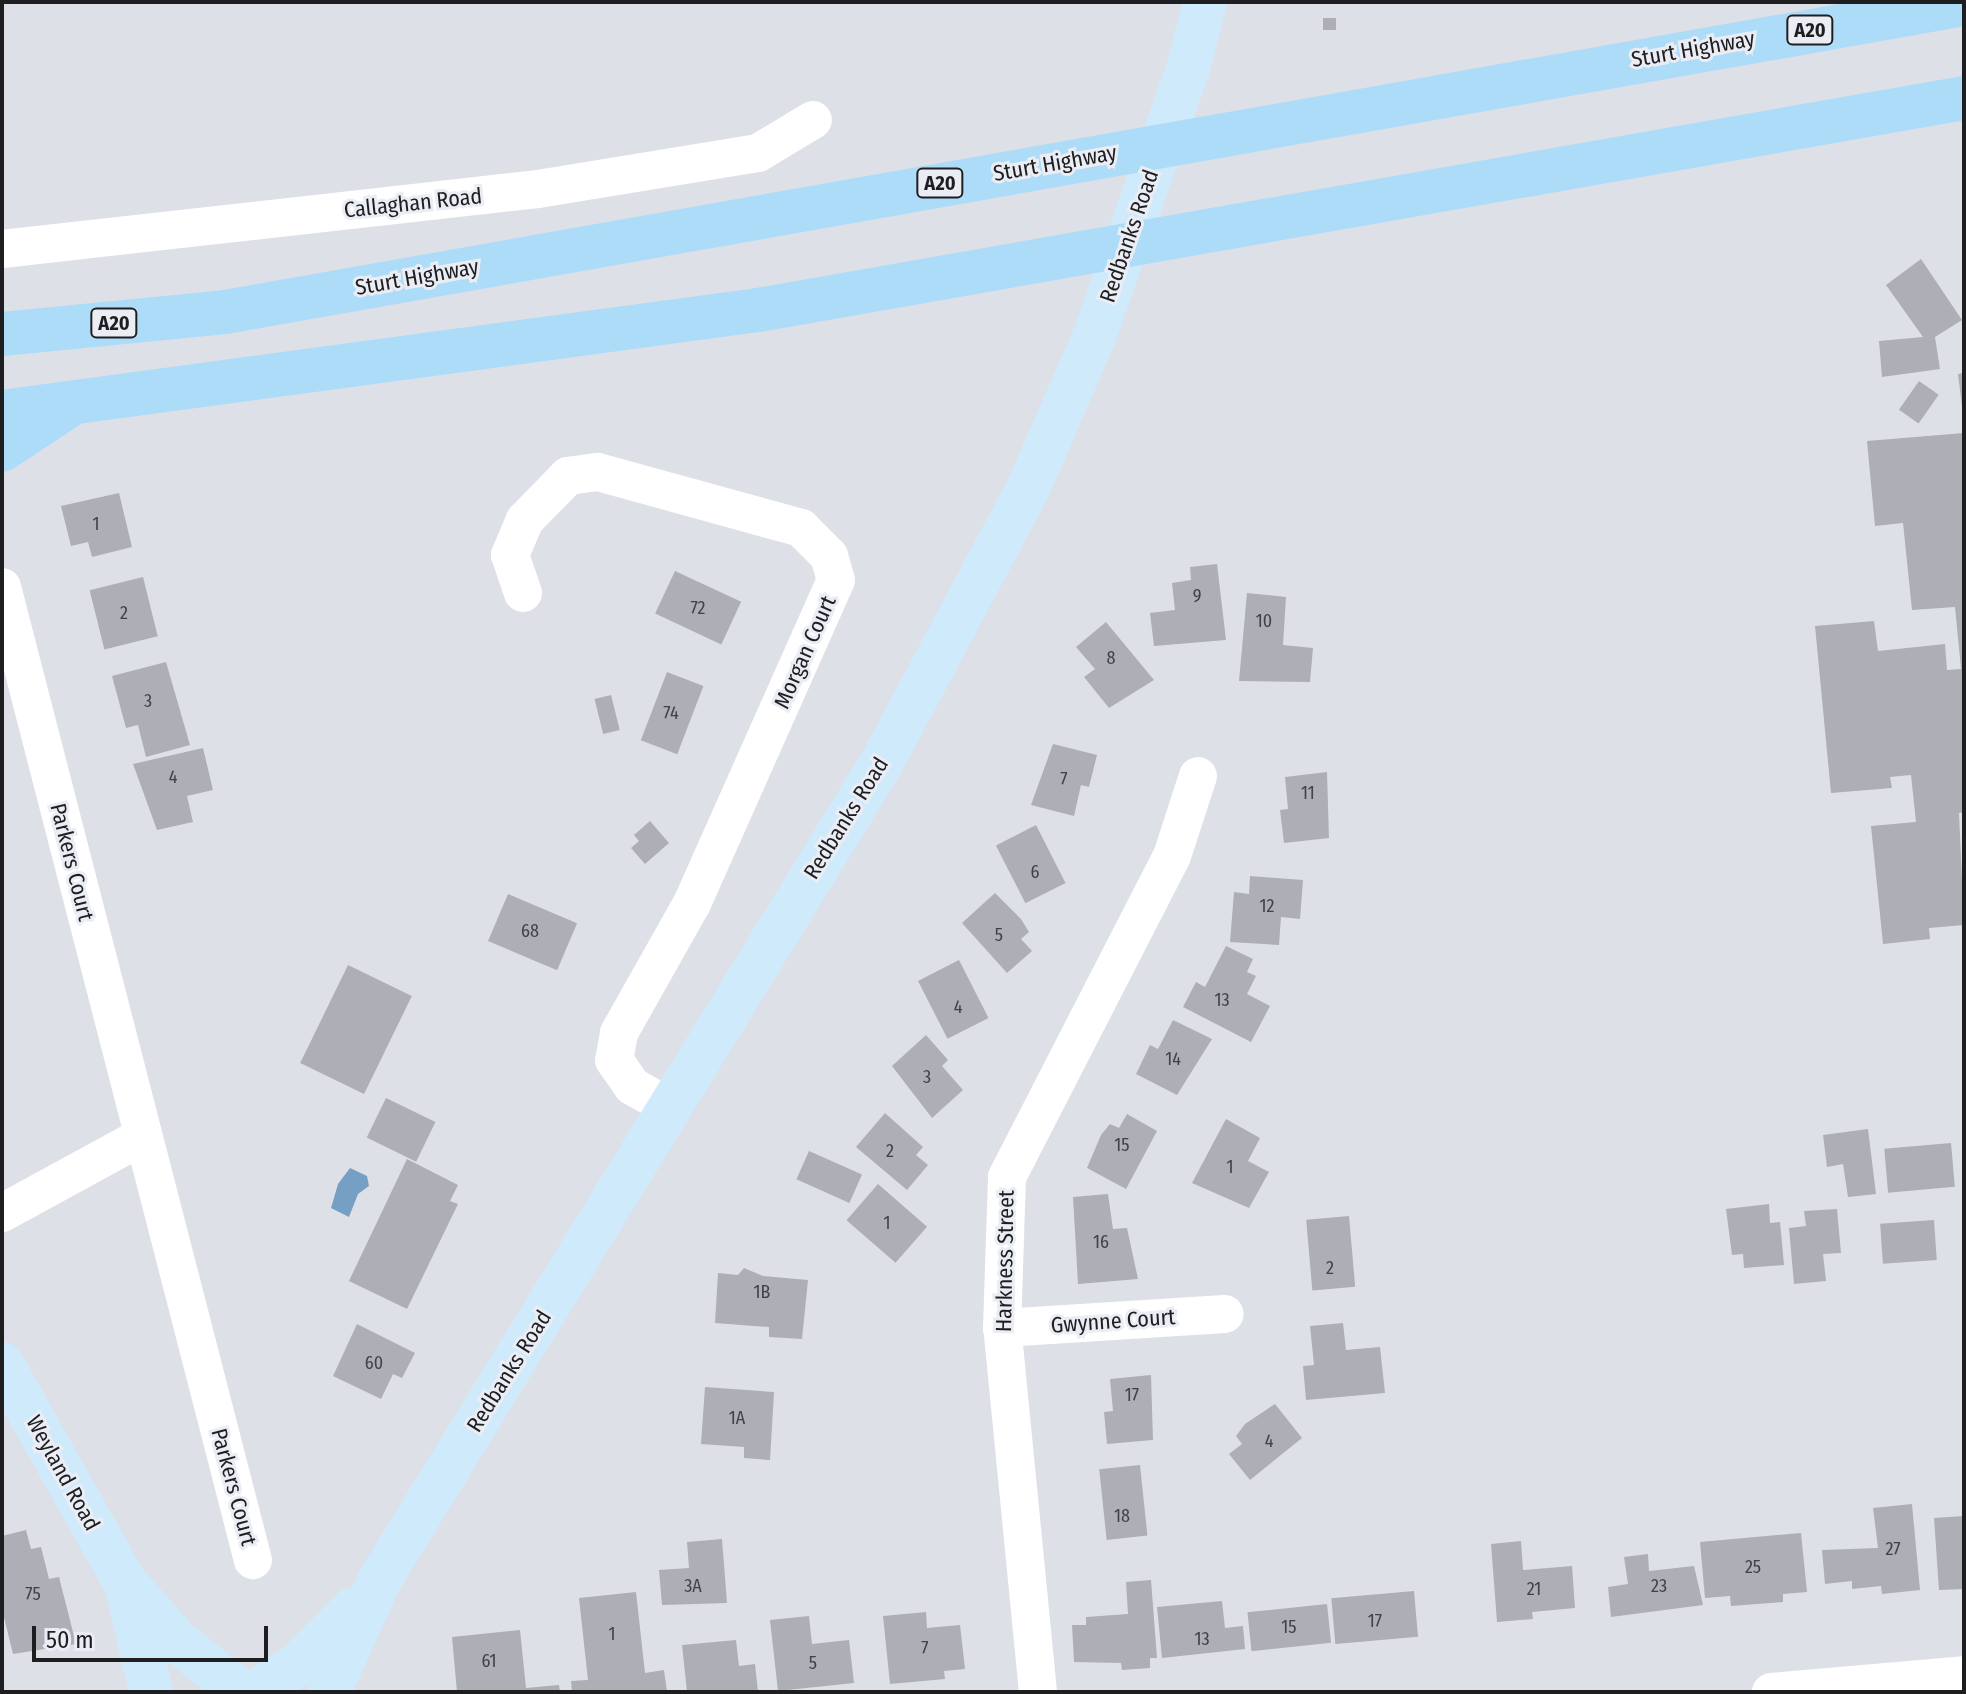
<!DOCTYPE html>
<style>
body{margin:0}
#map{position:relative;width:1966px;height:1694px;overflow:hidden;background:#dee0e8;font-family:"Fira Sans Condensed",sans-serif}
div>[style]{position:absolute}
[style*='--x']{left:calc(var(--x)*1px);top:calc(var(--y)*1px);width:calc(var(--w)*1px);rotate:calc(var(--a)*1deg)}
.water>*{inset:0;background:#76a0c3}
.building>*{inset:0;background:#adaeb6;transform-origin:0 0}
.minor>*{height:38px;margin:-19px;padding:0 19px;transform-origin:19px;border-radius:19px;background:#fff}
.major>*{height:44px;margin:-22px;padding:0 22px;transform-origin:22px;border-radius:22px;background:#ceeafb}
.highway>*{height:44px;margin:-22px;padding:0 22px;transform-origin:22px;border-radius:22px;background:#addcf8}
span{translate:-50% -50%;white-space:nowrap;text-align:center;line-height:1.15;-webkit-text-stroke:6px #ebedf5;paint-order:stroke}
.number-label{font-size:18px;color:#424246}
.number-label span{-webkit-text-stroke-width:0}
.shield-label span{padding:2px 6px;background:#ebedf5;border:2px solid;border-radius:6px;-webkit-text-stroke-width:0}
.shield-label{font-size:20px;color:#1e1e21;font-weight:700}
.street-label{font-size:22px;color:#1e1e21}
.frame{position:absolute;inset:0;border:4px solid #1e1e21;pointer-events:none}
.scale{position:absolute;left:32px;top:1626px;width:236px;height:36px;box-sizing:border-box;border:4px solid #1e1e21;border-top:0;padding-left:10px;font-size:24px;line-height:28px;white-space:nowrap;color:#1e1e21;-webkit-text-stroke:6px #ebedf5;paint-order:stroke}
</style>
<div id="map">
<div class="water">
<div style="clip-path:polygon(350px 1168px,367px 1176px,369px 1186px,358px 1194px,349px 1217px,331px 1208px,338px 1184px)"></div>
</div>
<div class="building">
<div style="left:1336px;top:18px;width:12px;height:13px;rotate:90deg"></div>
<div style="clip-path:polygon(1921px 259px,1962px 320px,1935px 337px,1940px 369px,1882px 377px,1879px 341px,1923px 337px,1886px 285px)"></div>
<div style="clip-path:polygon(1964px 373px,1964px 406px,1962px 406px,1958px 374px)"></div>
<div style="left:1919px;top:381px;width:24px;height:35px;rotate:35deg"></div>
<div style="clip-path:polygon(1964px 433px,1964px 812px,1959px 813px,1964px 925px,1929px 928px,1930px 939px,1883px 944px,1871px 826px,1916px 822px,1911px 775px,1890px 777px,1892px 788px,1831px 793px,1815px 626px,1874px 621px,1878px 651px,1945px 644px,1947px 670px,1961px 669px,1955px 607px,1912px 610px,1903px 523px,1875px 526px,1867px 441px)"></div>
<div style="clip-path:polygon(119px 493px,132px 547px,92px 557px,88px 542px,71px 546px,61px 506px)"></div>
<div style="clip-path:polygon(1217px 564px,1226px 640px,1154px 646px,1150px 613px,1175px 610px,1172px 583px,1191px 580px,1190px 567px)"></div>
<div style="left:675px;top:571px;width:73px;height:47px;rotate:25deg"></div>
<div style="left:143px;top:577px;width:61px;height:55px;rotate:76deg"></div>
<div style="clip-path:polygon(1247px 593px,1286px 597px,1283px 645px,1313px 648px,1310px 682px,1239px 681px)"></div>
<div style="clip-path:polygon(1106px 622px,1154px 680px,1109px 708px,1084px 677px,1095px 669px,1076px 647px)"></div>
<div style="clip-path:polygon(166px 662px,190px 745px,146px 757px,138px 725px,126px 728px,112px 676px)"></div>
<div style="left:667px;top:672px;width:39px;height:73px;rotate:21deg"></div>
<div style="left:611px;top:695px;width:36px;height:17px;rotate:76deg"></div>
<div style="clip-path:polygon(1053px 744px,1097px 755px,1089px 787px,1081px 785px,1074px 816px,1031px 805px)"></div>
<div style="clip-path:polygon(203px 748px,213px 790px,187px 796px,193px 822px,157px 830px,133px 764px)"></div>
<div style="clip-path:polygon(1327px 772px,1329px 838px,1284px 843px,1280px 810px,1288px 809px,1285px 777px)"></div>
<div style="clip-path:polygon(650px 821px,669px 843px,645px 864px,631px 848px,639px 841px,634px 835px)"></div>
<div style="left:1036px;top:825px;width:65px;height:45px;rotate:63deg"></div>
<div style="clip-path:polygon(1250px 876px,1303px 880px,1300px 919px,1281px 917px,1279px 945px,1230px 942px,1234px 892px,1249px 894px)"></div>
<div style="clip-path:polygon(995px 893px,1021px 919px,1029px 932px,1021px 939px,1032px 951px,1007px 973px,962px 923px)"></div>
<div style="left:508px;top:894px;width:75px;height:51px;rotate:23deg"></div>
<div style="clip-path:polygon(1226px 946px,1253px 959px,1247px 972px,1256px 976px,1247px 994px,1270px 1006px,1251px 1042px,1183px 1007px,1196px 982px,1205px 987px)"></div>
<div style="left:959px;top:960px;width:65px;height:46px;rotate:63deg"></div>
<div style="left:348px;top:965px;width:71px;height:109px;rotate:26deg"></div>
<div style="clip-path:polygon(1173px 1020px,1212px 1039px,1177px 1095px,1136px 1074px,1150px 1045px,1158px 1049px)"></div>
<div style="clip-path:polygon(926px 1035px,948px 1060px,942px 1066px,963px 1090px,932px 1118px,892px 1066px)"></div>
<div style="left:386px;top:1098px;width:55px;height:44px;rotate:26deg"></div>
<div style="clip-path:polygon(885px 1113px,923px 1147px,916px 1155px,928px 1165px,907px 1190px,856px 1147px)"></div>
<div style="clip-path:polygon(1127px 1114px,1157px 1131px,1126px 1189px,1087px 1168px,1101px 1135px,1110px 1124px,1119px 1128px)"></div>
<div style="clip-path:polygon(1226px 1119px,1260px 1138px,1248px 1161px,1269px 1172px,1249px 1208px,1192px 1183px)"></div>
<div style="clip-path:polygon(1868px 1129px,1876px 1194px,1848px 1197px,1843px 1164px,1827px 1167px,1823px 1135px)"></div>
<div style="left:1951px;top:1143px;width:44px;height:67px;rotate:85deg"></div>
<div style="left:809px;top:1151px;width:58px;height:31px;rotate:24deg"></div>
<div style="clip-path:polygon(407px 1159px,458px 1185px,450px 1201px,458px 1204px,407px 1309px,349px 1281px)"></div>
<div style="left:878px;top:1184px;width:65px;height:48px;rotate:41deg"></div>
<div style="clip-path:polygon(1108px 1194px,1113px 1229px,1127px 1228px,1138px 1279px,1078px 1284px,1073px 1197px)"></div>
<div style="clip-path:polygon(1769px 1204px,1770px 1223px,1780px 1222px,1784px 1265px,1744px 1268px,1743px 1254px,1732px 1255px,1726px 1209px)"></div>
<div style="clip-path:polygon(1837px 1209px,1841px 1253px,1823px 1254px,1826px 1281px,1794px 1284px,1789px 1228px,1806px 1226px,1804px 1211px)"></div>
<div style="left:1349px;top:1216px;width:71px;height:43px;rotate:85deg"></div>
<div style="left:1934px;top:1220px;width:40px;height:54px;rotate:86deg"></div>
<div style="clip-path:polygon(744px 1268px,763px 1276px,808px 1280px,802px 1339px,769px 1337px,769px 1327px,715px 1323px,718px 1273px,738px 1275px)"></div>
<div style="clip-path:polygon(1343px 1323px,1346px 1350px,1380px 1347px,1385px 1393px,1306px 1400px,1303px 1366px,1314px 1365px,1310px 1326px)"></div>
<div style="clip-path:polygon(357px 1324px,415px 1353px,402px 1378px,393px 1374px,381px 1399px,333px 1376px)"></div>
<div style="clip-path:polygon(1151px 1375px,1153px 1440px,1107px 1444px,1104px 1412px,1113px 1411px,1110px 1379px)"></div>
<div style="clip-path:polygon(705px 1387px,774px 1392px,770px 1460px,744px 1458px,744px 1447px,701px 1444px)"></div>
<div style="clip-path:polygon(1275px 1404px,1302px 1438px,1250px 1480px,1229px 1454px,1242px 1444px,1236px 1436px,1245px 1424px)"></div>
<div style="left:1140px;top:1465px;width:71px;height:41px;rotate:84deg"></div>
<div style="clip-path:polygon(1912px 1504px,1920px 1590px,1882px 1594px,1881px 1586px,1852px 1589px,1852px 1581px,1825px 1584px,1822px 1550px,1878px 1548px,1873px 1508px)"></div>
<div style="clip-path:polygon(1964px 1516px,1964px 1589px,1939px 1590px,1934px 1518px)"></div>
<div style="clip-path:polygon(26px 1530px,31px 1549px,41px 1547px,49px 1579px,59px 1577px,76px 1644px,13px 1654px,2px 1609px,2px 1536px)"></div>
<div style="clip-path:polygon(1801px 1533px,1807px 1592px,1783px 1594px,1783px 1602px,1731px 1606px,1730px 1596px,1705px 1598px,1700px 1542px)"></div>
<div style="clip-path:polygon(722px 1539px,727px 1603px,662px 1605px,659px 1570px,689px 1568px,687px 1542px)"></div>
<div style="clip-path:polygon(1521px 1541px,1523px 1570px,1572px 1566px,1575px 1608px,1532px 1612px,1533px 1619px,1497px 1622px,1491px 1544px)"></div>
<div style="clip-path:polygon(1648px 1554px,1649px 1571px,1694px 1566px,1703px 1605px,1611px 1617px,1608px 1587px,1628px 1584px,1624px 1557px)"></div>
<div style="clip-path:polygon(1151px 1580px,1157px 1658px,1150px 1658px,1150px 1668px,1122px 1670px,1121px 1663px,1074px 1662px,1072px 1625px,1086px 1625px,1086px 1617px,1128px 1614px,1126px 1582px)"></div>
<div style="left:1414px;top:1591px;width:46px;height:83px;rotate:85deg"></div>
<div style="clip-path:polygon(636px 1592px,645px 1673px,664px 1670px,667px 1692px,572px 1692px,571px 1681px,588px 1680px,579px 1598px)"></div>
<div style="clip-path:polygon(1222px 1601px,1225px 1628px,1243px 1626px,1245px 1649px,1162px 1658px,1157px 1607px)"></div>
<div style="left:1327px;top:1604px;width:39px;height:80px;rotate:84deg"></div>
<div style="clip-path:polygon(926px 1612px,927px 1628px,960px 1625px,965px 1669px,944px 1671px,945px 1679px,890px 1684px,883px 1616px)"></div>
<div style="clip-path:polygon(809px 1616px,812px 1644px,849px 1640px,854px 1683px,778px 1691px,770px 1620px)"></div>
<div style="clip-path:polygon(520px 1630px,526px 1688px,559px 1685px,560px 1692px,457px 1692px,452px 1637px)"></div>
<div style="clip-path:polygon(736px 1640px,739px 1666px,755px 1664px,758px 1692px,687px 1692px,682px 1645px)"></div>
</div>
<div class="minor">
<div style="--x:2;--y:249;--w:539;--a:-6.39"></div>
<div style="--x:538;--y:189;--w:223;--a:-9.3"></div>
<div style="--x:758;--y:153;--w:64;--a:-31"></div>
<div style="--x:2;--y:587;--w:1005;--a:75.54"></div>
<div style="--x:523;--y:593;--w:40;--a:-108.9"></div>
<div style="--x:510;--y:555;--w:38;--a:-67"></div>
<div style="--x:525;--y:520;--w:62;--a:-45.7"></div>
<div style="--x:568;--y:476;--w:30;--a:-8"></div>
<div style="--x:598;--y:472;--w:211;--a:15.4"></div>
<div style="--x:801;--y:528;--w:40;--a:45"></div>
<div style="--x:829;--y:556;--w:25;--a:74"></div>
<div style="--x:836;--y:580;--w:356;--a:114"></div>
<div style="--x:691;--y:905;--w:147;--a:119.4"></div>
<div style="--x:619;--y:1033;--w:27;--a:100"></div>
<div style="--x:614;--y:1060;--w:32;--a:55"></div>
<div style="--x:632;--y:1086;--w:40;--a:29.7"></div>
<div style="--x:2;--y:1213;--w:161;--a:-28.6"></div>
<div style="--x:1002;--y:1328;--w:223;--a:-3.6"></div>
<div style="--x:1038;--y:1692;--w:366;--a:-95.6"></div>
<div style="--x:1002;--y:1328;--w:151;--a:-88.1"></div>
<div style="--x:1007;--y:1177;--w:361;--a:-62.8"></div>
<div style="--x:1172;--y:856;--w:84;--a:-72"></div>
<div style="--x:1771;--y:1692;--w:194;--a:-5"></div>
</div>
<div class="major">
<div style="--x:2;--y:1364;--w:250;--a:60.6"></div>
<div style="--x:125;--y:1582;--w:79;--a:48.6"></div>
<div style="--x:177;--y:1641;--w:69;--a:38.5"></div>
<div style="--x:128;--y:1593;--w:102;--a:76.9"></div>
<div style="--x:257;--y:1691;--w:45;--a:-32.3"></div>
<div style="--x:295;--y:1667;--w:81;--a:-45"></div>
<div style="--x:329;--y:1692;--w:122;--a:-65.8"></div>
<div style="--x:379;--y:1581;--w:961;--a:-58.44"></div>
<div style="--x:882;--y:762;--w:307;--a:-61.9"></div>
<div style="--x:1027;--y:491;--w:168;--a:-66.5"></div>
<div style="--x:1094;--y:337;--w:288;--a:-70.7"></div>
<div style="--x:1189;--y:65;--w:65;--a:-75.7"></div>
</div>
<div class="highway">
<div style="--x:2;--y:334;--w:224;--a:-5.6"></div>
<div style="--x:225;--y:312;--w:1766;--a:-10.04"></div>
<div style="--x:2;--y:412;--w:763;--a:-7.68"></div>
<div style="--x:758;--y:310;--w:1224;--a:-9.97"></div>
<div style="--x:2;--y:450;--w:78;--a:-33.5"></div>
</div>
<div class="number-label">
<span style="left:96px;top:524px">1</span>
<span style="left:1197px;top:596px">9</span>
<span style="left:698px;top:608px">72</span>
<span style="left:124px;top:613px">2</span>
<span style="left:1264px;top:621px">10</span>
<span style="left:1111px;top:658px">8</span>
<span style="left:148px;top:701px">3</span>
<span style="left:671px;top:713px">74</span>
<span style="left:173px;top:777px">4</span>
<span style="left:1064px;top:779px">7</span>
<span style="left:1308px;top:793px">11</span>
<span style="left:1035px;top:872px">6</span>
<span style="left:1267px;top:906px">12</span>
<span style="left:530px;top:931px">68</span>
<span style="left:999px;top:935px">5</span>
<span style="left:1222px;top:1000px">13</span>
<span style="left:958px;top:1007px">4</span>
<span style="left:1173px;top:1059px">14</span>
<span style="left:927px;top:1077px">3</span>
<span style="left:1122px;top:1145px">15</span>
<span style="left:890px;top:1151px">2</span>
<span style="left:1230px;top:1167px">1</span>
<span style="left:887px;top:1223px">1</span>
<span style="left:1101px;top:1242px">16</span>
<span style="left:1330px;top:1268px">2</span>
<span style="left:762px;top:1292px">1B</span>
<span style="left:374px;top:1363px">60</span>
<span style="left:1132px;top:1395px">17</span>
<span style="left:737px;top:1418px">1A</span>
<span style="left:1269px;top:1441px">4</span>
<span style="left:1122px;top:1516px">18</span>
<span style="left:1893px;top:1549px">27</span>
<span style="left:1753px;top:1567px">25</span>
<span style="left:693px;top:1586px">3A</span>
<span style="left:1659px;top:1586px">23</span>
<span style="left:1534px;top:1589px">21</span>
<span style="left:33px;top:1594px">75</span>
<span style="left:1375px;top:1621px">17</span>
<span style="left:1289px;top:1627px">15</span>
<span style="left:612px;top:1634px">1</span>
<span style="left:1202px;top:1639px">13</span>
<span style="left:925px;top:1648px">7</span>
<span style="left:489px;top:1661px">61</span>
<span style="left:813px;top:1663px">5</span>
</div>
<div class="shield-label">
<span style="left:1810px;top:30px">A20</span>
<span style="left:940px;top:183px">A20</span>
<span style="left:114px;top:323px">A20</span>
</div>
<div class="street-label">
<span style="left:1693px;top:49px;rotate:-10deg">Sturt Highway</span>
<span style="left:1055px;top:163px;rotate:-10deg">Sturt Highway</span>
<span style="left:413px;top:203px;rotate:-6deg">Callaghan Road</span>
<span style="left:1129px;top:236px;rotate:-71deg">Redbanks Road</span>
<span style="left:417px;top:277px;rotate:-10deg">Sturt Highway</span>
<span style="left:805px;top:652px;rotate:-66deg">Morgan Court</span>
<span style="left:846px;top:818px;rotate:-58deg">Redbanks Road</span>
<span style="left:72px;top:862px;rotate:76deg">Parkers Court</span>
<span style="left:1005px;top:1261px;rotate:-89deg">Harkness Street</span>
<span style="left:1113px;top:1321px;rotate:-4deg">Gwynne Court</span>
<span style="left:509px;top:1371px;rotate:-58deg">Redbanks Road</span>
<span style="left:63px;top:1473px;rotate:61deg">Weyland Road</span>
<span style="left:234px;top:1487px;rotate:75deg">Parkers Court</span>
</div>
<div class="frame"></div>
<div class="scale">50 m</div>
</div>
